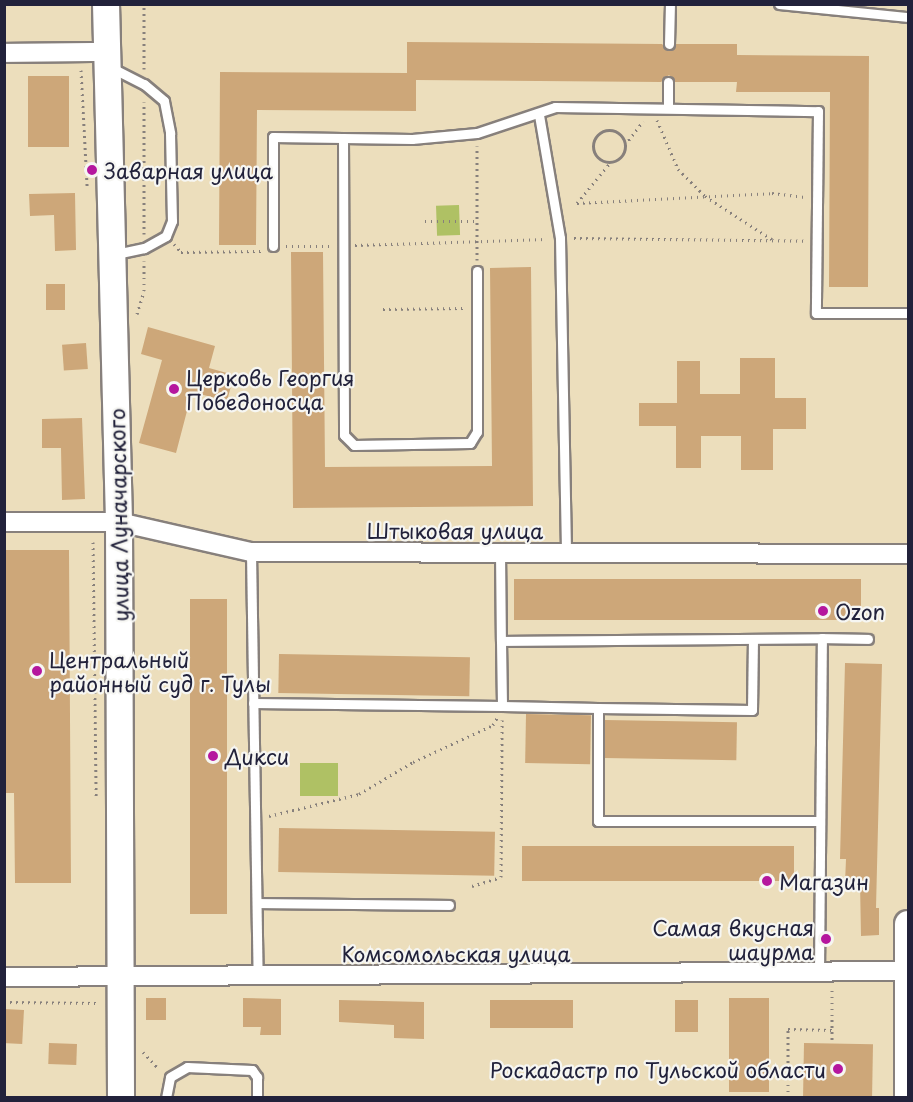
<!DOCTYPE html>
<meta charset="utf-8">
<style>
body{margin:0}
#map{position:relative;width:913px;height:1102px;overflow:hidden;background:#ecdebc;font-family:"Playpen Sans",sans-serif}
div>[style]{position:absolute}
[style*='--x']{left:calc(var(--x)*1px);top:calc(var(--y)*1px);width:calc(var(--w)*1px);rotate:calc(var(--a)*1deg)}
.green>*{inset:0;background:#afc164;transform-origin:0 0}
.building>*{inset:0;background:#cda779;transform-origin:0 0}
.path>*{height:3px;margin-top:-1.5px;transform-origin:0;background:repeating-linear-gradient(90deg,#87807c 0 1.5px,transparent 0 6px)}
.path>.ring{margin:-1.5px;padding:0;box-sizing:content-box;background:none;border:3px solid #87807c;border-radius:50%}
.roads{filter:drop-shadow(2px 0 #87807c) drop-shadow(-2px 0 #87807c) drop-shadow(0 2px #87807c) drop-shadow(0 -2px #87807c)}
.lane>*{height:9px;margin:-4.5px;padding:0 4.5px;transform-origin:4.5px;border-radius:4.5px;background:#fff}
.street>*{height:18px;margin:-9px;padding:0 9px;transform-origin:9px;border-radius:9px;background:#fff}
.secondary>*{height:26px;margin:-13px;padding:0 13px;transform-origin:13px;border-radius:13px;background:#fff}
.dots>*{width:16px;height:16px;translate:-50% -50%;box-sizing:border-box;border:3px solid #f6f6f2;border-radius:50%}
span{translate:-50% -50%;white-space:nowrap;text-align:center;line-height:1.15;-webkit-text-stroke:4.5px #f6f6f2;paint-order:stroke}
.poi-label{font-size:21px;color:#22223b}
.left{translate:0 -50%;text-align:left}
.right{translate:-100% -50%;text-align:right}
.street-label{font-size:21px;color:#22223b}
.frame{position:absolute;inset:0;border:6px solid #22223b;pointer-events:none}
</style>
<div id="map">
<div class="green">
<div style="left:459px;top:205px;width:30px;height:23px;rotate:88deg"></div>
<div style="left:300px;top:763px;width:38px;height:33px"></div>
</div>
<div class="building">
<div style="clip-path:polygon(407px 42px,662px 44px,669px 51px,676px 44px,737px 44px,737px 55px,869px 56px,868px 287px,829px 287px,830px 92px,736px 92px,737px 82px,675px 82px,669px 75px,661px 82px,416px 80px,416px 111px,257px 110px,256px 245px,219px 245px,220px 72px,407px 73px)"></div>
<div style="left:28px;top:76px;width:41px;height:71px"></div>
<div style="clip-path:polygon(75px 193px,76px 250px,55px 251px,54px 215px,30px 216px,29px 194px)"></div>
<div style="clip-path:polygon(291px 252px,323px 252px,325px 467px,492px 466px,490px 268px,531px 267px,533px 506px,293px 508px)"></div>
<div style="left:46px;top:284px;width:19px;height:26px"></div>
<div style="clip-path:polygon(148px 327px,215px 346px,209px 368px,234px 375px,227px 401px,192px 392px,176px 453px,139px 443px,162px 360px,141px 354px)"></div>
<div style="left:86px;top:343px;width:26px;height:24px;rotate:86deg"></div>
<div style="clip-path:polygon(740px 358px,775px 358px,775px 398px,806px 398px,806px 429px,773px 429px,773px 470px,741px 470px,741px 436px,701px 436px,701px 468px,676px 468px,676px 426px,639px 426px,639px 403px,677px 403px,677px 361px,700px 361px,700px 394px,740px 394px)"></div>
<div style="clip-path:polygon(82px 418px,85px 499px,62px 500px,61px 448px,42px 448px,42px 419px)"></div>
<div style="clip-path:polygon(4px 550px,69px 550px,71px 883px,15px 883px,14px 793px,4px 793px)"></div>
<div style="left:861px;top:579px;width:41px;height:347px;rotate:90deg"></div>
<div style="left:190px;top:599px;width:37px;height:315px"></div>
<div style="left:279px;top:654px;width:191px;height:39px;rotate:1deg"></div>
<div style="clip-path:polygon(845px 663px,882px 664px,876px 908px,879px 908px,879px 935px,861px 936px,860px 883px,845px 883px,846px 859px,840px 859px)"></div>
<div style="left:526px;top:714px;width:65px;height:49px;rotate:1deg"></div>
<div style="left:605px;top:720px;width:132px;height:38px;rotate:1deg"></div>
<div style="left:279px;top:828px;width:216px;height:44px;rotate:1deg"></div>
<div style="left:522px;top:846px;width:272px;height:35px"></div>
<div style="left:146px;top:998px;width:20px;height:22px"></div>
<div style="clip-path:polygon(243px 998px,281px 999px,281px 1035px,260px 1035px,261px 1027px,243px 1027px)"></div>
<div style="left:729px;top:998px;width:40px;height:94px"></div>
<div style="clip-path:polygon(339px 1000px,424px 1002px,424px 1039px,394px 1038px,394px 1025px,339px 1022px)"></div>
<div style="left:490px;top:1000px;width:83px;height:28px"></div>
<div style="left:675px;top:1000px;width:23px;height:32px"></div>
<div style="left:4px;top:1009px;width:20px;height:34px;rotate:3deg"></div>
<div style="left:49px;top:1043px;width:28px;height:21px;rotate:2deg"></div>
<div style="left:804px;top:1043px;width:69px;height:55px;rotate:1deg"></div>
</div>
<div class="path">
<div style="--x:144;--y:69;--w:65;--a:-90"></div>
<div style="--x:81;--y:70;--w:116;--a:87"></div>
<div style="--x:657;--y:120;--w:53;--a:66.8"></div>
<div style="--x:678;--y:169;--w:38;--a:45"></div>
<div style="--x:705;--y:196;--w:81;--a:32.9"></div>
<div class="ring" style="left:593px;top:130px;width:29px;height:29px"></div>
<div style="--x:625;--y:145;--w:30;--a:-53"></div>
<div style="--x:577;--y:203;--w:195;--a:-2.9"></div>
<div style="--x:772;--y:193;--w:33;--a:7"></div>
<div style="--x:577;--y:203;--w:52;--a:-50.5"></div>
<div style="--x:425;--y:221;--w:51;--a:0"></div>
<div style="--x:144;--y:234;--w:132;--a:-90"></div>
<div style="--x:574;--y:238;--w:230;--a:0.7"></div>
<div style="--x:174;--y:244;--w:11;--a:49"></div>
<div style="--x:181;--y:252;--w:81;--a:-0.7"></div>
<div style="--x:355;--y:245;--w:191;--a:-1.8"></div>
<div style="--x:286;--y:246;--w:44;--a:0"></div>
<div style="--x:477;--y:260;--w:114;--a:-90"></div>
<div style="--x:383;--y:309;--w:80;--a:-0.7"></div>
<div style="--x:137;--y:314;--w:24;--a:-73"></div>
<div style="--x:144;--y:291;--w:30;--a:-90"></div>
<div style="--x:93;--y:542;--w:254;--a:89.3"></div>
<div style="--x:269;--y:816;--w:93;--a:-13.7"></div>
<div style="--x:359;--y:794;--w:63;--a:-30.7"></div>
<div style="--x:413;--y:762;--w:88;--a:-24.8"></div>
<div style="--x:493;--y:725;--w:8;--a:-60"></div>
<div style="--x:472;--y:886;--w:30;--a:-17"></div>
<div style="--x:501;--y:877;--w:157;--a:-89.6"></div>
<div style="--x:832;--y:990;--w:53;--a:90"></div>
<div style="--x:4;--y:1002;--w:93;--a:0.6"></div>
<div style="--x:143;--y:1052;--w:23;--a:47"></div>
<div style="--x:788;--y:1098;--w:69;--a:-90"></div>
<div style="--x:788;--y:1029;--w:44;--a:1.3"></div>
</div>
<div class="roads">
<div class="lane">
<div style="--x:779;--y:4;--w:130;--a:5.8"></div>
<div style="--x:669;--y:44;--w:40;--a:-88.6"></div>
<div style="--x:110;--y:67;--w:38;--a:27"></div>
<div style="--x:144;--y:84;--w:26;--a:40"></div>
<div style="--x:164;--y:101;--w:33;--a:79"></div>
<div style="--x:170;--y:133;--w:88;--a:88.7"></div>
<div style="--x:172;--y:221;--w:16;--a:112"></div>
<div style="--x:166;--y:236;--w:25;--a:151"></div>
<div style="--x:144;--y:248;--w:30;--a:168"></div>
<div style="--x:668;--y:107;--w:25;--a:-90"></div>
<div style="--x:539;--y:115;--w:125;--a:80.3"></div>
<div style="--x:560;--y:238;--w:315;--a:88.9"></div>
<div style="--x:343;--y:138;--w:297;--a:89.8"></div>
<div style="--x:344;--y:435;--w:14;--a:45"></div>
<div style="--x:354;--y:445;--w:116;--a:-1"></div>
<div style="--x:470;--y:443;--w:13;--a:-58"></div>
<div style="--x:477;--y:432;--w:161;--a:-90"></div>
<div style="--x:273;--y:246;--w:109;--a:-90"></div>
<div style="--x:273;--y:137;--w:139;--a:0.8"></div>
<div style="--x:412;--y:139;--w:65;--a:-5.3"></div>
<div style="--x:477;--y:133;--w:82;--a:-18.4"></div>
<div style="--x:555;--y:107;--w:263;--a:0.9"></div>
<div style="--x:818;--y:111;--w:202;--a:90.6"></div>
<div style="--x:816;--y:313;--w:92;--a:0"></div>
<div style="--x:251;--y:552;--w:424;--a:89.1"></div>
<div style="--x:500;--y:552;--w:89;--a:89.4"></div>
<div style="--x:501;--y:641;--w:321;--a:-0.5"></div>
<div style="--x:501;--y:641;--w:65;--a:89.1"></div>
<div style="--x:502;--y:706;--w:96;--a:1.2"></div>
<div style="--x:598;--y:708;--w:113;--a:90"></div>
<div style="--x:598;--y:821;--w:222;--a:0"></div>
<div style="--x:253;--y:703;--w:249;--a:0.7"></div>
<div style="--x:598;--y:708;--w:154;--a:0.7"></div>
<div style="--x:752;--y:710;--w:71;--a:-89.2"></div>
<div style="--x:257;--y:903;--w:192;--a:0.6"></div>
<div style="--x:819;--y:972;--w:334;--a:-89.5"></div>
<div style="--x:822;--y:638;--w:46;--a:1.2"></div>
<div style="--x:166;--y:1098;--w:21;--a:-79"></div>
<div style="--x:170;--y:1077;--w:20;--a:-30"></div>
<div style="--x:187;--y:1067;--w:65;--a:2.6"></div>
<div style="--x:252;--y:1070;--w:9;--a:54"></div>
<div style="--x:257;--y:1077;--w:21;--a:90"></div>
</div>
<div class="street">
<div style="--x:4;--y:53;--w:103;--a:-0.6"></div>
<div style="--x:4;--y:522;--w:115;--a:0"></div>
<div style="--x:119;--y:522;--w:135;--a:12.8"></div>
<div style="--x:251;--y:552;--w:657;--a:0.17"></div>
<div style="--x:4;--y:977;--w:904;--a:-0.38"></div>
</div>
<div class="secondary">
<div style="--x:106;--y:4;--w:518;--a:88.56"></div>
<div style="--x:119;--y:522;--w:576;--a:89.8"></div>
<div style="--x:908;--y:1098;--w:174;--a:-90"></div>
</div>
</div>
<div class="dots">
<div style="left:92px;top:170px;background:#b5179e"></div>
<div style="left:174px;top:389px;background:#b5179e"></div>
<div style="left:823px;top:611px;background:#b5179e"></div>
<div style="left:37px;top:671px;background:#b5179e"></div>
<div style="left:213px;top:756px;background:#b5179e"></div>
<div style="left:767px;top:881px;background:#b5179e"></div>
<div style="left:826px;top:939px;background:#b5179e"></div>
<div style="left:838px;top:1069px;background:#b5179e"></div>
</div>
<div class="poi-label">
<span class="left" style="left:104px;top:170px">Заварная улица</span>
<span class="left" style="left:186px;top:389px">Церковь Георгия<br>Победоносца</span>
<span class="left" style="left:835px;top:611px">Ozon</span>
<span class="left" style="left:49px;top:671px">Центральный<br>районный суд г. Тулы</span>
<span class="left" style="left:225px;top:756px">Дикси</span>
<span class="left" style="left:779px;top:881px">Магазин</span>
<span class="right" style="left:814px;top:939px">Самая вкусная<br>шаурма</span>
<span class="right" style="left:826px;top:1069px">Роскадастр по Тульской области</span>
</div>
<div class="street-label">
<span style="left:118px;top:515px;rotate:-91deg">улица Луначарского</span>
<span style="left:455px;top:530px">Штыковая улица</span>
<span style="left:456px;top:953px">Комсомольская улица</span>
</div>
<div class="frame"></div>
</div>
